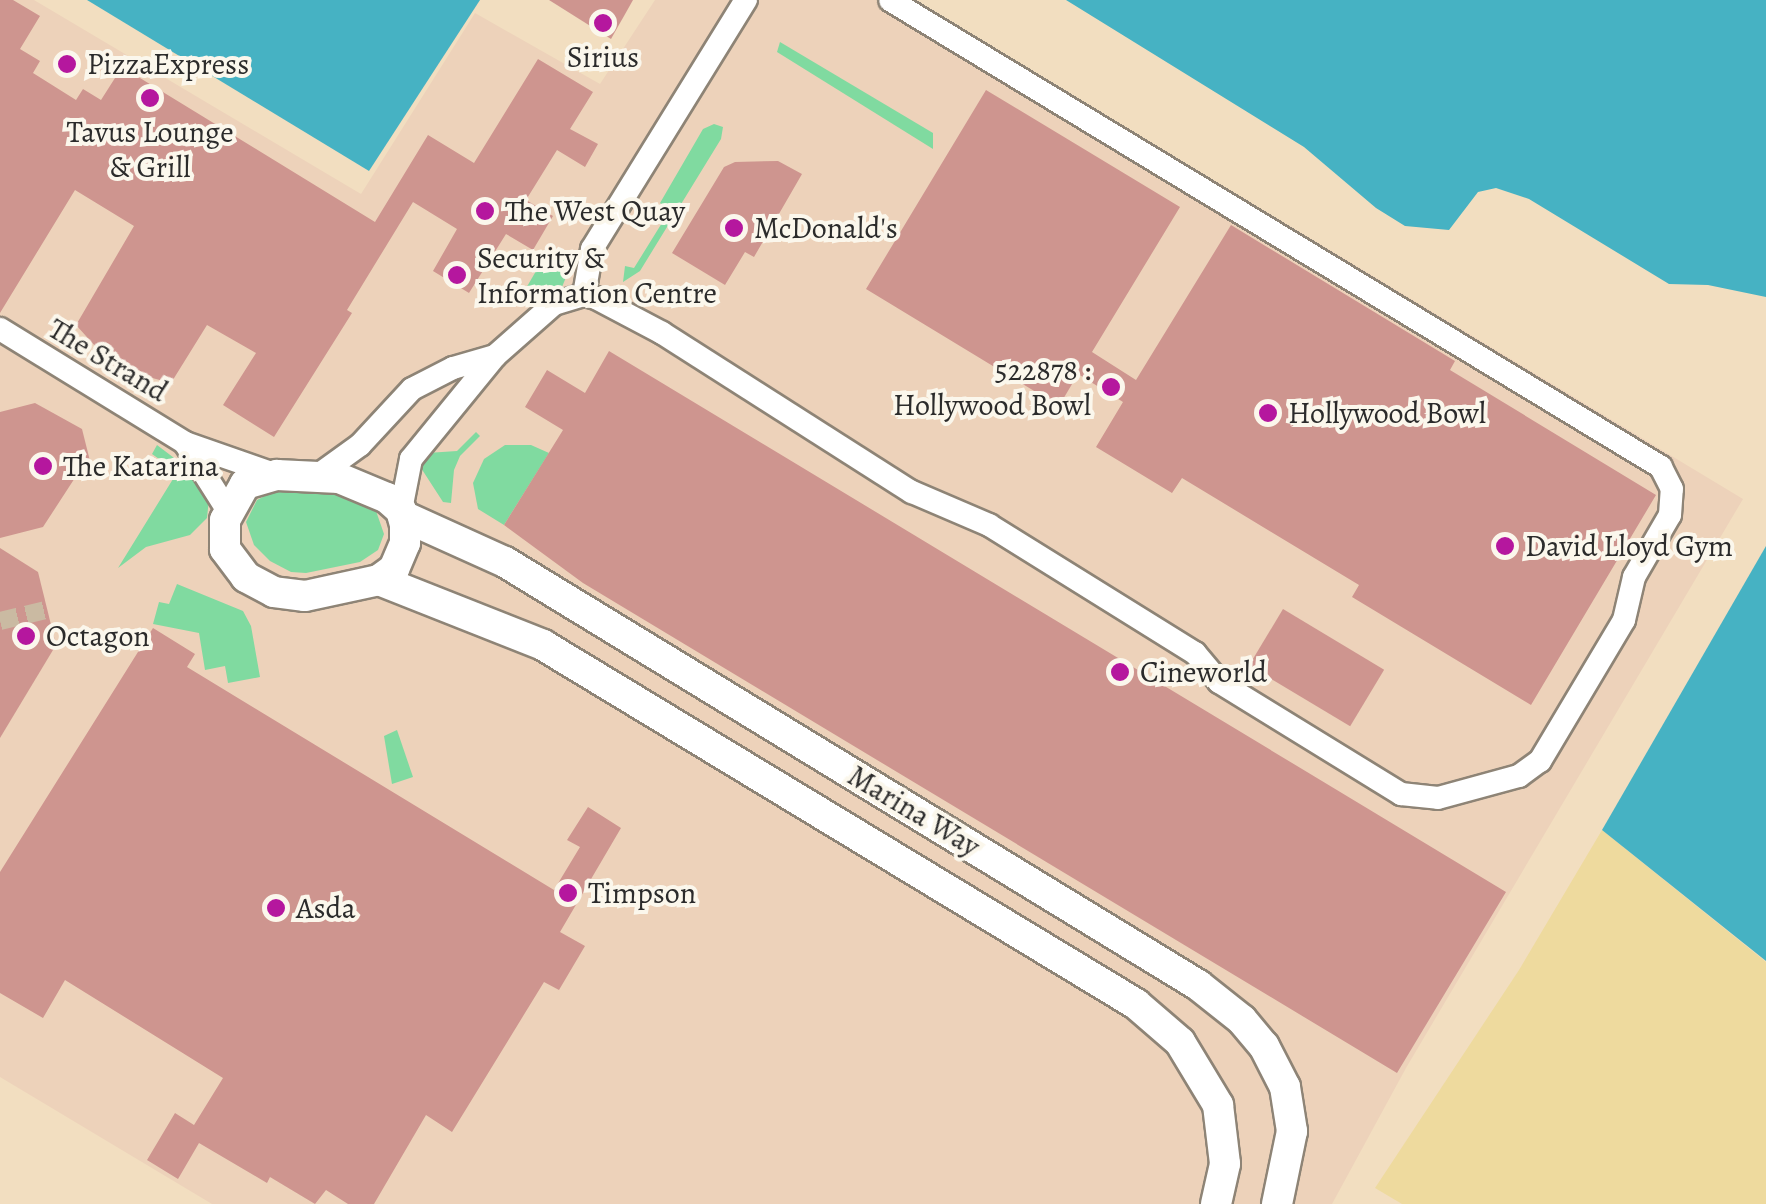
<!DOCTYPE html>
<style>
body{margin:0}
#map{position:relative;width:1766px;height:1204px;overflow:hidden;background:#f2dec0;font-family:Alegreya,serif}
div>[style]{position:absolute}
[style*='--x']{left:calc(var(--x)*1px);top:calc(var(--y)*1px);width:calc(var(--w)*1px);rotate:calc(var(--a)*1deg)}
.built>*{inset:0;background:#edd2ba}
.green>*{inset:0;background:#80daa0}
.sand>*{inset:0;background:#eeda9e}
.water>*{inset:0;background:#46b2c3}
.building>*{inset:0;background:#ce958f;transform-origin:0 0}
.pedestrian-tunnel>*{height:18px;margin-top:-9px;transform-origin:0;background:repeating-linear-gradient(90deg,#cabaa2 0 18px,transparent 0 27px)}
.roads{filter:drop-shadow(2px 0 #8e8476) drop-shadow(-2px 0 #8e8476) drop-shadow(0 2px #8e8476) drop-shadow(0 -2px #8e8476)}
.minor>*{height:22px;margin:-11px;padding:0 11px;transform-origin:11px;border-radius:11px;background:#fff}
.tertiary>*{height:30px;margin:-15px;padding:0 15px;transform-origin:15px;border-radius:15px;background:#fff}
.dots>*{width:28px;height:28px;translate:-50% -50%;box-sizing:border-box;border:5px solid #fbf7ec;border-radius:50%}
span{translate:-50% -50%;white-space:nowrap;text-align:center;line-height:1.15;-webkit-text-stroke:8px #fbf7ec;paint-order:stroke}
.poi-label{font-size:30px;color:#2b2b2b}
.left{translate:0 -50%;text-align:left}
.right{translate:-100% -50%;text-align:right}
.street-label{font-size:30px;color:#2b2b2b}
</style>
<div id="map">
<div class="built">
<div style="clip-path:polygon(0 0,34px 0,361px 194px,475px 13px,600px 84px,655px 0,915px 0,1743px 499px,1406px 1068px,1332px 1204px,212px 1204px,0 1077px)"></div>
</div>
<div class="green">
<div style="clip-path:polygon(780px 42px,933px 133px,933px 149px,777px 52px)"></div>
<div style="clip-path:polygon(714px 124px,723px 127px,721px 139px,640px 271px,623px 282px,625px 266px,634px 268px,670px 210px,660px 203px,703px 129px)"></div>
<div style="clip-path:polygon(568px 250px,576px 253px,562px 287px,533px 297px,525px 290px,543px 259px)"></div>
<div style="clip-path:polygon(476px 432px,480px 436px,460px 456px,454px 470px,451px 503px,443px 502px,421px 468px,427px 453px,457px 451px)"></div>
<div style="clip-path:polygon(157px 445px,190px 470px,209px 499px,207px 518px,190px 535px,146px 547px,118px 568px,173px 479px,169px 466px,152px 454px)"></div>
<div style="clip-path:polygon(505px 445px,531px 445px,549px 453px,504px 525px,478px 509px,473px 483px,484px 459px)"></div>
<div style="clip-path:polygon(282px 487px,320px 487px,375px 508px,384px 534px,378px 550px,360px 562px,306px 573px,291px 572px,270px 561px,254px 545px,246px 522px,257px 500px)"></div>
<div style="clip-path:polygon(177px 584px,243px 611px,251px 626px,260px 677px,228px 683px,225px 666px,205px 670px,199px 633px,153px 624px,159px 602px,169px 604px)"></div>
<div style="clip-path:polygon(397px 730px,413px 777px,392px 784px,384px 736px)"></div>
</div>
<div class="sand">
<div style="clip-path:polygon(1602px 830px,1766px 962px,1766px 1204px,1402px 1204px,1375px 1188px,1519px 970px)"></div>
</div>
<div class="water">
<div style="clip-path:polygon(87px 0,480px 0,369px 171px)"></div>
<div style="clip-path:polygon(1066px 0,1766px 0,1766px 297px,1708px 285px,1669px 284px,1529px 199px,1496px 188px,1478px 192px,1449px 230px,1405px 226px,1376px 208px,1304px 147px)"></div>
<div style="clip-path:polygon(1766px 546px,1766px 961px,1602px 830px)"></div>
</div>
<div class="building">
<div style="clip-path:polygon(0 0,13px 0,40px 16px,20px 49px,40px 61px,33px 73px,76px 100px,83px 89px,101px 100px,122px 67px,375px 222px,428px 135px,474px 163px,538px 59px,593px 92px,570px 129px,598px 144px,585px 167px,557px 150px,526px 200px,553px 216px,533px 250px,506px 234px,469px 293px,433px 271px,457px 229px,413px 202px,347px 310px,352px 313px,274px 437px,223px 405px,256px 353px,207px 325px,171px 383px,115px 368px,76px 325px,134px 226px,75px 190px,0 313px)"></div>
<div style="clip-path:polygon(549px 0,633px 0,611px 39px)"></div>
<div style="clip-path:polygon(986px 90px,1180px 207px,1092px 352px,1136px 380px,1231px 225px,1455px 361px,1450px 370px,1656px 495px,1531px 705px,1352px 597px,1359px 585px,1182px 478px,1172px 493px,1096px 447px,1123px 402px,1078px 374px,1059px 406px,866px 289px)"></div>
<div style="clip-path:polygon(778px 161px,802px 174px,754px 257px,745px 252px,725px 285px,672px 253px,724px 167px,735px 162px)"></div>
<div style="clip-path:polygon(609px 351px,1506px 892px,1397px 1073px,583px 583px,504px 525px,563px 430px,525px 407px,547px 370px,585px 393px)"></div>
<div style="clip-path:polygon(35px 403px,82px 429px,91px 465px,82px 467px,43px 527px,0 538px,0 412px)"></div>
<div style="clip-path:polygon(0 548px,38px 572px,56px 645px,0 738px)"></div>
<div style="left:1283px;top:609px;width:118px;height:66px;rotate:31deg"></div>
<div style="clip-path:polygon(153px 628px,195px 654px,187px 667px,554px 890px,580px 847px,567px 840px,588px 807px,621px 828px,560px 932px,585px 946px,559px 990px,544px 982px,452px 1132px,426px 1115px,374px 1204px,348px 1204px,326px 1190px,315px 1204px,270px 1177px,267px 1183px,199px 1143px,178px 1179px,147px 1160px,175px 1113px,194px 1125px,223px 1078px,65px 980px,43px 1018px,0 993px,0 872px)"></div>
</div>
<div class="pedestrian-tunnel">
<div style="--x:0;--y:621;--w:47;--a:-13.4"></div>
</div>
<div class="roads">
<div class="minor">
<div style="--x:584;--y:295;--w:47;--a:-80.1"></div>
<div style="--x:592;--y:249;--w:293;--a:-58.3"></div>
<div style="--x:0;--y:329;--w:217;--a:31.6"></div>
<div style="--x:185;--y:443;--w:97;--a:19.2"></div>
<div style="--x:185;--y:443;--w:80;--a:57.7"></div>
<div style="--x:317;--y:476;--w:53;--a:-35.8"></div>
<div style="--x:360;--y:445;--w:76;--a:-47.1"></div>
<div style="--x:412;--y:389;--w:46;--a:-27.1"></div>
<div style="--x:453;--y:368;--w:44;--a:-15.9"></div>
<div style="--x:401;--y:510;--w:52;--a:-78.9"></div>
<div style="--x:411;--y:459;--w:133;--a:-50.8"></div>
<div style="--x:495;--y:356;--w:79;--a:-41.4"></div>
<div style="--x:554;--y:304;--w:31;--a:-17"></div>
<div style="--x:584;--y:295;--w:12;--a:14"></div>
<div style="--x:596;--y:298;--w:75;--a:27.9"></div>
<div style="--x:662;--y:333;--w:296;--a:32.5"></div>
<div style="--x:912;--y:492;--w:84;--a:23.2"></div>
<div style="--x:989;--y:525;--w:243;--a:31.9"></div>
<div style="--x:1195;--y:653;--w:38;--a:50"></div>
<div style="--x:1219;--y:682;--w:214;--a:31.6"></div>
<div style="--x:1401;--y:794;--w:37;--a:6"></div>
<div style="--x:1438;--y:798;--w:84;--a:-15.2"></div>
<div style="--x:1519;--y:776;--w:26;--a:-36"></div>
<div style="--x:1540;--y:761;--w:164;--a:-59.2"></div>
<div style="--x:1624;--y:620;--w:44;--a:-76.9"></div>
<div style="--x:1634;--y:577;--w:72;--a:-59.9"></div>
<div style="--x:1670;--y:515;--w:26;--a:-86"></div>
<div style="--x:1672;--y:489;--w:25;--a:-117"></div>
<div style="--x:1661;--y:467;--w:901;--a:-148.8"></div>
</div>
<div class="tertiary">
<div style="--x:277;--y:475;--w:62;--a:2.8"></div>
<div style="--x:339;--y:478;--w:52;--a:22.6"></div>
<div style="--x:387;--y:498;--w:18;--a:41"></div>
<div style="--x:401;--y:510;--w:16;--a:75"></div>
<div style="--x:405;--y:525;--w:18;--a:90"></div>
<div style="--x:405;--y:543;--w:28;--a:113"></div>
<div style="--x:394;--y:569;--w:19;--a:144"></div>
<div style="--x:379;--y:580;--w:76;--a:167.8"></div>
<div style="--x:305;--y:596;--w:31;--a:-173"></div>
<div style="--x:274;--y:592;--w:32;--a:-152"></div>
<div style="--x:246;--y:577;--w:35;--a:-127"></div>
<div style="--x:225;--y:549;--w:29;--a:-90"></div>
<div style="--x:225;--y:520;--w:41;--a:-60.9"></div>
<div style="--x:245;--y:484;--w:33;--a:-16"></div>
<div style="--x:403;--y:516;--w:112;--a:24.3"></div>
<div style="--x:505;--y:562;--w:812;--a:31.4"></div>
<div style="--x:1198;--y:985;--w:56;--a:38.5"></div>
<div style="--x:1242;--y:1020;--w:34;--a:50"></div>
<div style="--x:1264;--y:1046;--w:46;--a:62.9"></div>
<div style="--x:1285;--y:1087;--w:45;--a:81"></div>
<div style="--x:1292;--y:1131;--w:75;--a:101.6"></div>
<div style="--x:379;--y:580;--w:176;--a:21.6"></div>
<div style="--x:543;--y:645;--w:693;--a:31.19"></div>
<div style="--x:1136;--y:1004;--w:58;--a:40.8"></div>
<div style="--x:1180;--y:1042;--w:74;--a:58.9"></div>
<div style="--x:1218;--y:1105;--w:59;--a:83.2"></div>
<div style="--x:1225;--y:1164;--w:41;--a:102.7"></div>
</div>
</div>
<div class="dots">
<div style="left:603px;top:23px;background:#b5179e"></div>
<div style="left:67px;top:64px;background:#b5179e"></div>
<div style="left:150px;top:98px;background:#b5179e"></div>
<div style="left:485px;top:211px;background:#b5179e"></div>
<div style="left:734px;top:228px;background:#b5179e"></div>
<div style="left:457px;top:275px;background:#b5179e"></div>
<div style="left:1111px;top:387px;background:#b5179e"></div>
<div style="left:1268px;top:413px;background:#b5179e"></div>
<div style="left:43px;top:466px;background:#b5179e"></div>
<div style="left:1505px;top:546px;background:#b5179e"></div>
<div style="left:26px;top:636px;background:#b5179e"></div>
<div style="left:1120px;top:672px;background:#b5179e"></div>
<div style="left:568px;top:893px;background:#b5179e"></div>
<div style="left:276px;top:908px;background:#b5179e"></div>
</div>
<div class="poi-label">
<span style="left:603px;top:57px">Sirius</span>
<span class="left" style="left:87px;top:64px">PizzaExpress</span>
<span style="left:150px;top:149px">Tavus Lounge<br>&amp; Grill</span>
<span class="left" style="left:505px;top:211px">The West Quay</span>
<span class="left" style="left:754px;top:228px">McDonald's</span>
<span class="left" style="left:477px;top:275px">Security &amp;<br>Information Centre</span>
<span class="right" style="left:1091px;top:387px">522878 :<br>Hollywood Bowl</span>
<span class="left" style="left:1288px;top:413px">Hollywood Bowl</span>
<span class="left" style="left:63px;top:466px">The Katarina</span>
<span class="left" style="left:1525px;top:546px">David Lloyd Gym</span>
<span class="left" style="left:46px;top:636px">Octagon</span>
<span class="left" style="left:1140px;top:672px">Cineworld</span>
<span class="left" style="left:588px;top:893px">Timpson</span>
<span class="left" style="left:296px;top:908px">Asda</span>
</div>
<div class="street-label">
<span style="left:108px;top:360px;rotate:31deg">The Strand</span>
<span style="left:914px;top:811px;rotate:31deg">Marina Way</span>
</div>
</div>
